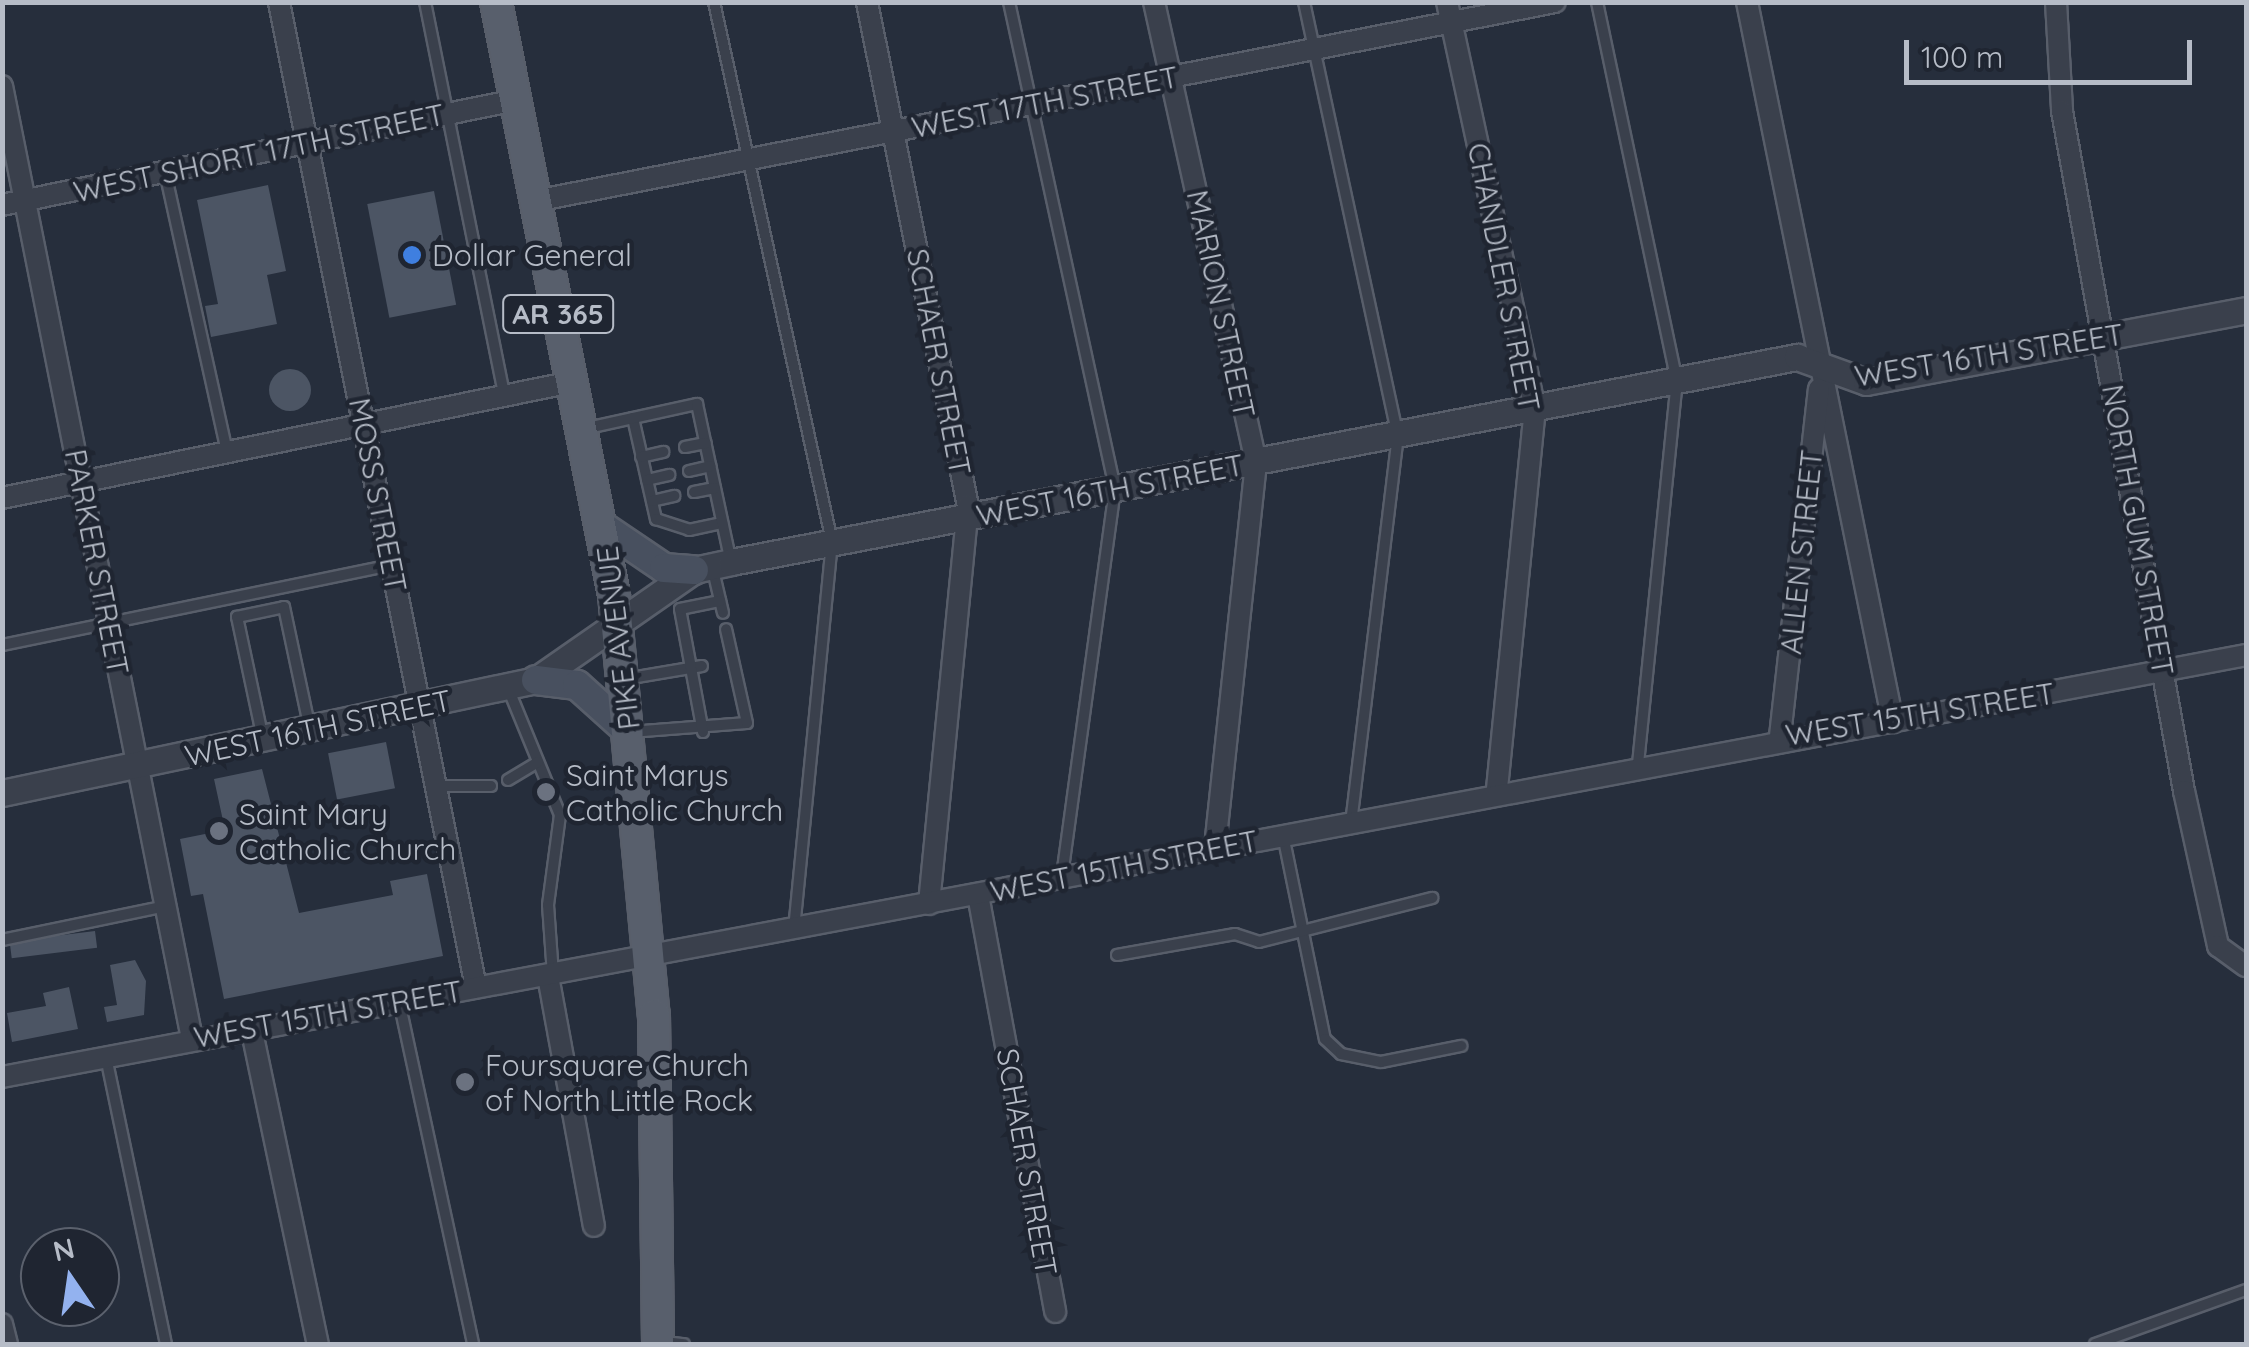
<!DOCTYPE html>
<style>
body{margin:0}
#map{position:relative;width:2249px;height:1347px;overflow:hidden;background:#262e3c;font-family:Quicksand,sans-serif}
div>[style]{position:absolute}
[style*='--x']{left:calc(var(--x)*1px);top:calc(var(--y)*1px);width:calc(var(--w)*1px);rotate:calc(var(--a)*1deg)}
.building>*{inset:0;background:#4c5564;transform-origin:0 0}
.round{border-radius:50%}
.roads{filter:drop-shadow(2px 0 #585e6a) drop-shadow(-2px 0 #585e6a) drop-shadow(0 2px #585e6a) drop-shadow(0 -2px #585e6a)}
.service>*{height:10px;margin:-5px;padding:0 5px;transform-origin:5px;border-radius:5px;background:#3a404c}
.minor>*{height:20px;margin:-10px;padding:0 10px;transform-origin:10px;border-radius:10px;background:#3a404c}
.tertiary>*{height:25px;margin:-12.5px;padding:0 12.5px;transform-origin:12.5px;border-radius:12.5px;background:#3a404c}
.secondary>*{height:28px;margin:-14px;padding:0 14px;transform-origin:14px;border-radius:14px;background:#48505f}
.primary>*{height:30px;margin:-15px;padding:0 15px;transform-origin:15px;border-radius:15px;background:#585f6c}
.dots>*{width:28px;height:28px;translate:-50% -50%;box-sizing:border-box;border:5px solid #1f2531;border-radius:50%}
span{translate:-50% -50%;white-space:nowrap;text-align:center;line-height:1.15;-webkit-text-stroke:9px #1f2531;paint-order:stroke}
.shield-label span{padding:2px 8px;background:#1f2531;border:2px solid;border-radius:8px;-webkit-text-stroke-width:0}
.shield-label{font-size:28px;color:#b6bcc7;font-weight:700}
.street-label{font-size:30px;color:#b6bcc7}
.poi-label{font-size:30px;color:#b6bcc7}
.left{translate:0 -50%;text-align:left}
.frame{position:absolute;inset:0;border:5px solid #b6bcc7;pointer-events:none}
.north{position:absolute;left:20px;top:1227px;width:100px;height:100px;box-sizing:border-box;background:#1f2531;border:2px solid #5b616d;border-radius:50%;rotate:347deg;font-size:28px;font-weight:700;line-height:40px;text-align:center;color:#b6bcc7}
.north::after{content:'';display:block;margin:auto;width:35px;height:45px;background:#93b2ef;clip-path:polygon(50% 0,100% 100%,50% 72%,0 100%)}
.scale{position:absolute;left:1904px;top:40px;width:288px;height:45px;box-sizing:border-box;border:5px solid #b6bcc7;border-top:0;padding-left:12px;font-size:30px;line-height:35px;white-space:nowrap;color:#b6bcc7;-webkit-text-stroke:8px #1f2531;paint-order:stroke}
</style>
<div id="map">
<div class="building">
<div style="clip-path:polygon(268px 185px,286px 271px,267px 275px,277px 324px,211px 337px,205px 306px,218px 304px,197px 200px)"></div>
<div style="left:434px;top:191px;width:116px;height:68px;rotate:79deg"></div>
<div class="round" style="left:269px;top:369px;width:42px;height:42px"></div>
<div style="left:386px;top:742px;width:47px;height:59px;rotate:79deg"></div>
<div style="clip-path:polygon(262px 769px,299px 913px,393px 895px,390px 881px,427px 874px,443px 956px,224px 999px,203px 894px,191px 896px,180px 839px,225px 830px,214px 779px)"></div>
<div style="left:95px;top:931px;width:17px;height:86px;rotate:83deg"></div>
<div style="clip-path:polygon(135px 960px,146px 981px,144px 1015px,107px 1022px,104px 1007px,117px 1005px,110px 965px)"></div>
<div style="clip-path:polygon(69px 987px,78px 1029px,12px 1042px,7px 1013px,46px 1006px,43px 993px)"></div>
</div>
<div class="roads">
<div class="service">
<div style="--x:425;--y:2;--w:401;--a:78.6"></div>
<div style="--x:714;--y:2;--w:553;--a:77.67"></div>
<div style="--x:832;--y:542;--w:387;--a:95.6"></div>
<div style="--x:1009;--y:2;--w:498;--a:77.7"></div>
<div style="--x:1115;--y:489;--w:392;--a:97.8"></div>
<div style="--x:1304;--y:2;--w:443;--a:77.8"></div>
<div style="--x:1398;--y:435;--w:389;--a:96.9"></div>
<div style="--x:1597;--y:2;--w:386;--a:78.1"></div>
<div style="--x:1677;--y:380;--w:386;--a:95.8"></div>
<div style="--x:165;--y:172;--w:287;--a:77.5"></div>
<div style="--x:633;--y:418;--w:104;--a:77.2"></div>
<div style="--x:656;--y:519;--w:35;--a:18"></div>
<div style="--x:689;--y:530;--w:34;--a:-12"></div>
<div style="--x:583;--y:429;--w:117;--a:-12.4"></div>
<div style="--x:697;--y:404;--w:162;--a:77.9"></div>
<div style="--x:685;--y:447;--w:21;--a:-11"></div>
<div style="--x:641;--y:457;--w:23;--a:-13"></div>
<div style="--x:689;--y:471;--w:22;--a:-13"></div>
<div style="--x:647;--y:480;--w:23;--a:-13"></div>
<div style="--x:694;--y:492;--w:21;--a:-11"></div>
<div style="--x:652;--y:501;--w:23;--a:-13"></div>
<div style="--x:712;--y:566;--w:48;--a:76.8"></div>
<div style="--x:2;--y:645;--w:398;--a:-11.6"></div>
<div style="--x:625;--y:679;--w:78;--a:-9.6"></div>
<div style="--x:508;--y:688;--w:137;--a:67.7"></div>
<div style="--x:560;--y:815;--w:91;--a:97.6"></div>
<div style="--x:548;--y:905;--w:69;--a:85.9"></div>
<div style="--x:630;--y:732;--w:117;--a:-4.4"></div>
<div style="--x:747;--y:723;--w:96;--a:-102.6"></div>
<div style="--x:703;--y:732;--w:125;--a:-100.6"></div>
<div style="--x:680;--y:609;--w:41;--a:-11.3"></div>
<div style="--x:263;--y:739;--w:125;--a:-102"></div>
<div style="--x:237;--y:617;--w:48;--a:-12"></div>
<div style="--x:284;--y:607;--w:121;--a:78"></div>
<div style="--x:508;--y:780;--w:35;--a:-31"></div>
<div style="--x:437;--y:786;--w:54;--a:0"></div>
<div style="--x:1283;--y:835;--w:208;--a:78.4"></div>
<div style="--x:1325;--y:1039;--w:22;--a:43"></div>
<div style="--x:1341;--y:1054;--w:41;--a:11.3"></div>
<div style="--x:1381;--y:1062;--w:82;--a:-11.3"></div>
<div style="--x:2;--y:940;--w:167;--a:-11.7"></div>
<div style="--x:1117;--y:955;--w:120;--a:-10.1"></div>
<div style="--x:1235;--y:934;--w:25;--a:18"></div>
<div style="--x:1259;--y:942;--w:179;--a:-14.3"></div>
<div style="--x:399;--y:1001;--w:351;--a:77.8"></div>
<div style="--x:106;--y:1057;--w:293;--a:78.2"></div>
<div style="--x:664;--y:1342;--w:20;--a:6"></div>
<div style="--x:2095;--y:1344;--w:160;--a:-19.7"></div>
</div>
<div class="minor">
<div style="--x:279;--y:2;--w:1005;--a:78.69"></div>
<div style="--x:867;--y:2;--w:514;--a:78.67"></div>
<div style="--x:968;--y:506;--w:400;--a:95.6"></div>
<div style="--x:1154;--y:2;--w:472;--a:77.5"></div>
<div style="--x:1256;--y:463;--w:387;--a:96.1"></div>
<div style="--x:1447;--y:2;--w:415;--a:77.8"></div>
<div style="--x:1535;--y:408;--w:386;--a:95.7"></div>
<div style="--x:1747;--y:2;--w:735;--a:78.54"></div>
<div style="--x:2056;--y:2;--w:109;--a:86.8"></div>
<div style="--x:2062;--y:111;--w:691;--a:79.83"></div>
<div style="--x:2184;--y:791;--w:159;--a:77.6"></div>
<div style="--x:2218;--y:946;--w:34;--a:36"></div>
<div style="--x:2;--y:86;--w:972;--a:78.72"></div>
<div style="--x:535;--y:201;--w:1039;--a:-11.04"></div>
<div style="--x:2;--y:205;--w:525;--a:-11.55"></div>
<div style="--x:2;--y:498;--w:582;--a:-11.5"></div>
<div style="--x:1780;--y:736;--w:349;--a:-83.6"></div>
<div style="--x:978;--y:895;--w:424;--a:79.5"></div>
<div style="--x:548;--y:976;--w:254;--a:79.6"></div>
<div style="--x:251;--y:1027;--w:324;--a:78.1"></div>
<div style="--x:2;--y:1077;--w:2283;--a:-10.65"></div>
<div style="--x:2;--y:1324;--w:21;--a:76"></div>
</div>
<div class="tertiary">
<div style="--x:2;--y:793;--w:546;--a:-11.95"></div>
<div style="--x:536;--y:680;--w:193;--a:-34.8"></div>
<div style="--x:694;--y:570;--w:38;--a:-12"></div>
<div style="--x:731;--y:562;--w:1086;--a:-10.89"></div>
<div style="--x:1797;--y:357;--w:73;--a:19.9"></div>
<div style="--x:1866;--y:382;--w:387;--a:-10.7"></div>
</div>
<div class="secondary">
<div style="--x:605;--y:528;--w:71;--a:34.1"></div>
<div style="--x:664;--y:568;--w:30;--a:4"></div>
<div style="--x:536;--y:680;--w:41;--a:7"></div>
<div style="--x:577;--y:685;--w:70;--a:42.1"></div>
</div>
<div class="primary">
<div style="--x:496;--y:2;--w:605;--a:78.75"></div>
<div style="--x:614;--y:595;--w:422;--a:84.6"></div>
<div style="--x:654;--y:1015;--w:329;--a:89.3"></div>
</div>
</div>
<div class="dots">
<div style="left:412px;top:255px;background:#3f7fe0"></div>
<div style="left:546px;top:792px;background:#6b7280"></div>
<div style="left:219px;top:831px;background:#6b7280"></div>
<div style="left:465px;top:1082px;background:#6b7280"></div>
</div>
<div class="shield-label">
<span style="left:558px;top:314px">AR 365</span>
</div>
<div class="street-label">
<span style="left:1045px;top:102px;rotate:-11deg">WEST 17TH STREET</span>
<span style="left:259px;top:153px;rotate:-12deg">WEST SHORT 17TH STREET</span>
<span style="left:1504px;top:277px;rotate:79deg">CHANDLER STREET</span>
<span style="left:1221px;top:304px;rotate:78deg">MARION STREET</span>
<span style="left:1989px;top:355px;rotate:-9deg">WEST 16TH STREET</span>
<span style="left:939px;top:362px;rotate:79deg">SCHAER STREET</span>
<span style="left:1110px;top:490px;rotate:-11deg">WEST 16TH STREET</span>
<span style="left:378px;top:495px;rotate:79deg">MOSS STREET</span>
<span style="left:2138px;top:530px;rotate:80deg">NORTH GUM STREET</span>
<span style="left:1801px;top:552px;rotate:-84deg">ALLEN STREET</span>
<span style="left:97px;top:562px;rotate:79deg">PARKER STREET</span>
<span style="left:618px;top:638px;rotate:-97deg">PIKE AVENUE</span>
<span style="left:1920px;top:714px;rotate:-9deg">WEST 15TH STREET</span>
<span style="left:318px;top:728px;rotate:-12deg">WEST 16TH STREET</span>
<span style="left:1124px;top:866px;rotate:-11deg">WEST 15TH STREET</span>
<span style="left:328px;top:1014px;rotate:-10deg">WEST 15TH STREET</span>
<span style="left:1027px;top:1162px;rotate:80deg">SCHAER STREET</span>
</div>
<div class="poi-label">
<span class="left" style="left:432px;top:255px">Dollar General</span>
<span class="left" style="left:566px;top:792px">Saint Marys<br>Catholic Church</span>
<span class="left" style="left:239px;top:831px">Saint Mary<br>Catholic Church</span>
<span class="left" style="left:485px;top:1082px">Foursquare Church<br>of North Little Rock</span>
</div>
<div class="frame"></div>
<div class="north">N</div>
<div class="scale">100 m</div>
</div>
